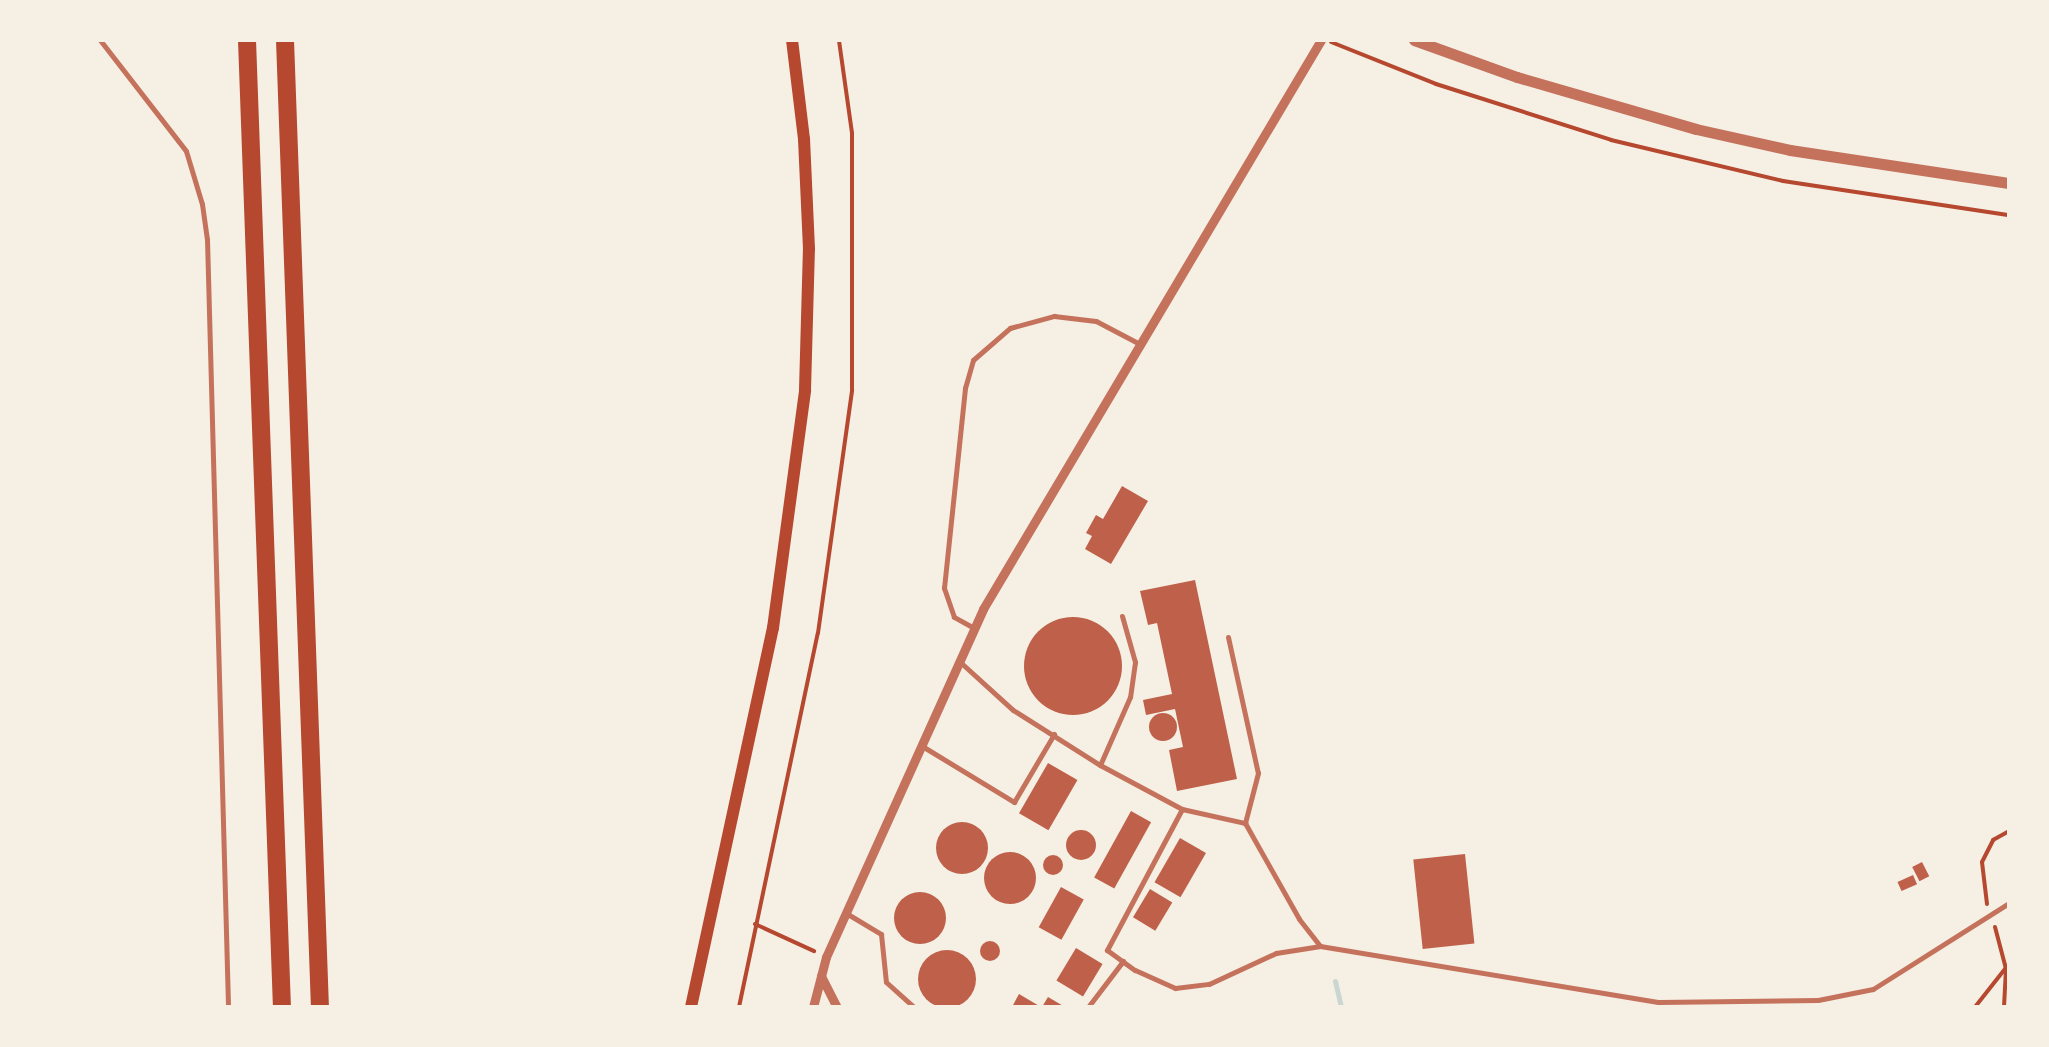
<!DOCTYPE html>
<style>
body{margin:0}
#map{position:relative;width:2049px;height:1047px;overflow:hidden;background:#f6efe4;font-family:"Archivo Narrow",sans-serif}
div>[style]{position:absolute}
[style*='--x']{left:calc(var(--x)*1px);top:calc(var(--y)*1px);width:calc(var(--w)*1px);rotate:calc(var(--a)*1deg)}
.stream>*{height:5px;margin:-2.5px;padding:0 2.5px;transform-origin:2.5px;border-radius:2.5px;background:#c9d6d2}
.building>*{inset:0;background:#bf614a;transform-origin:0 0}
.round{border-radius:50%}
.path>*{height:4px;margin:-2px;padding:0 2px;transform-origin:2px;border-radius:2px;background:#b5482f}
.service>*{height:5px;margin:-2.5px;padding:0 2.5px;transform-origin:2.5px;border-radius:2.5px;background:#c5725c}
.minor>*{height:9px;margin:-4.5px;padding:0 4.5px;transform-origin:4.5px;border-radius:4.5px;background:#c5725c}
.tertiary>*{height:11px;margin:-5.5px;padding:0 5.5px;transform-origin:5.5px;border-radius:5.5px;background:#c5725c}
.secondary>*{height:12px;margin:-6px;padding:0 6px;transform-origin:6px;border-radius:6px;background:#b5482f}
.motorway>*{height:18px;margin:-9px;padding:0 9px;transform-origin:9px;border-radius:9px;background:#b5482f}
span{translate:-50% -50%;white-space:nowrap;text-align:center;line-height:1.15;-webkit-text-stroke:10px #f6efe4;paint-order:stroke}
.frame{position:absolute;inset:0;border:42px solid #f6efe4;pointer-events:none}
</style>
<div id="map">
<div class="stream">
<div style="--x:1335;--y:981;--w:27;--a:77"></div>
</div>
<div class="building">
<div style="clip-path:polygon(1122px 486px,1148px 501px,1111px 564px,1085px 549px,1092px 536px,1086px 533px,1096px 515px,1103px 519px)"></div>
<div style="clip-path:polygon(1195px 580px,1237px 779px,1177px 791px,1169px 750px,1183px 747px,1175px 709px,1146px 715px,1143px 700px,1172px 694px,1157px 623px,1148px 625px,1140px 591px)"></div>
<div class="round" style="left:1024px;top:617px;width:98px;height:98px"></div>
<div class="round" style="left:1149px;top:713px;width:28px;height:28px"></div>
<div style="left:1048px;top:763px;width:34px;height:58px;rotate:30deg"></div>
<div style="left:1131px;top:811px;width:23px;height:76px;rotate:29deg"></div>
<div class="round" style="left:936px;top:822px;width:52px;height:52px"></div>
<div class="round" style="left:1066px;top:830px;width:30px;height:30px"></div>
<div style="left:1180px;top:838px;width:30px;height:51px;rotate:30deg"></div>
<div class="round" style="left:984px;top:852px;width:52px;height:52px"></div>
<div style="left:1465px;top:854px;width:90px;height:52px;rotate:84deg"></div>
<div class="round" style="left:1043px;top:855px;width:20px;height:20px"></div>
<div style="left:1922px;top:862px;width:16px;height:11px;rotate:63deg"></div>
<div style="left:1913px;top:875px;width:10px;height:17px;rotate:66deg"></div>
<div style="left:1061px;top:887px;width:26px;height:46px;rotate:29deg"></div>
<div style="left:1150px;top:889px;width:26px;height:33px;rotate:31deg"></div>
<div class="round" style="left:894px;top:892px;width:52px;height:52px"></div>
<div class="round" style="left:980px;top:941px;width:20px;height:20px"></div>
<div style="left:1076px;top:948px;width:31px;height:38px;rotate:31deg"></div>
<div class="round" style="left:918px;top:950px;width:58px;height:58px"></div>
<div style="clip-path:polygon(1019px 994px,1041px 1007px,1012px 1007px)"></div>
<div style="clip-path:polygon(1048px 997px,1065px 1007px,1042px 1007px)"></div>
</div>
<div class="path">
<div style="--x:1331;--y:42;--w:113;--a:21.8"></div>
<div style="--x:1436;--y:84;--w:184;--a:17.7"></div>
<div style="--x:1611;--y:140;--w:177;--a:13.4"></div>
<div style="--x:1783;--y:181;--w:229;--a:8.6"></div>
<div style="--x:1987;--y:904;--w:42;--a:-96.8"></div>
<div style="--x:1982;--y:862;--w:25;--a:-63"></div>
<div style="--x:1993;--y:840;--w:18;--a:-29"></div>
<div style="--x:755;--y:924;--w:65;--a:24.6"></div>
<div style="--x:1995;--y:927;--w:43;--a:75.3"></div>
<div style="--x:2006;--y:969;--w:38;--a:93"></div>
<div style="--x:739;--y:1007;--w:382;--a:-78.1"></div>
<div style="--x:818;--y:633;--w:245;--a:-82"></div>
<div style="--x:852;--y:390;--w:257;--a:-90"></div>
<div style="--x:852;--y:133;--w:94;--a:-98"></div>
<div style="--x:1975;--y:1007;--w:55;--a:-51.7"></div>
</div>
<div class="service">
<div style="--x:100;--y:40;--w:140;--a:52.2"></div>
<div style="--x:186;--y:151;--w:55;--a:73.2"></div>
<div style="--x:202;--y:204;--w:35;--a:82"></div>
<div style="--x:207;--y:239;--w:768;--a:88.43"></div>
<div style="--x:1122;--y:616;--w:48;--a:74.2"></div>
<div style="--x:1135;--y:662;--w:35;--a:98"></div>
<div style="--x:1130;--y:697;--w:74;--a:113.8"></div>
<div style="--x:1100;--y:765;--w:93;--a:28.2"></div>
<div style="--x:1182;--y:809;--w:65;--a:12.5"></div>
<div style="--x:1245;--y:823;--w:110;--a:60.6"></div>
<div style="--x:1299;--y:919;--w:34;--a:52"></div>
<div style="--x:1320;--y:946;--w:344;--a:9.4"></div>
<div style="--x:1659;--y:1002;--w:159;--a:-0.7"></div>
<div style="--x:1818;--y:1000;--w:56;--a:-11.3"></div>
<div style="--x:1873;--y:989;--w:161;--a:-32.3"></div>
<div style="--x:974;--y:628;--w:23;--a:-151"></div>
<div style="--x:954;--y:617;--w:31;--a:-109"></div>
<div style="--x:944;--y:588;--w:201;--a:-84"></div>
<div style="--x:965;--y:388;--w:29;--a:-74"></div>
<div style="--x:973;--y:360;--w:49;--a:-40.9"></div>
<div style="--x:1010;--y:328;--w:46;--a:-15.3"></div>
<div style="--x:1054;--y:316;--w:42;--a:6.8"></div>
<div style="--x:1096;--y:321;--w:50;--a:27.6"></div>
<div style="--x:1228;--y:637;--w:139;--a:77.6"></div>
<div style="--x:1258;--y:773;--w:52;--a:104.6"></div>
<div style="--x:959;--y:661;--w:73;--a:42.2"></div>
<div style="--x:1013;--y:710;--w:103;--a:32.3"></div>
<div style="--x:922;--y:746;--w:108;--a:31.3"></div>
<div style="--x:1014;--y:802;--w:79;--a:-59.5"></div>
<div style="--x:1182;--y:809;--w:160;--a:118"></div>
<div style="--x:1107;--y:950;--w:34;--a:36"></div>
<div style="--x:1135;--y:970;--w:44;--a:24.2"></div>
<div style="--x:1175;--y:988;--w:34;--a:-7"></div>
<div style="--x:1209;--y:984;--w:74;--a:-24.8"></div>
<div style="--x:1276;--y:953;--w:45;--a:-9"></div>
<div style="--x:846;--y:913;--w:41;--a:31"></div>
<div style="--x:881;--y:934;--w:48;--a:84.1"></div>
<div style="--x:886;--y:982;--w:38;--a:42"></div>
<div style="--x:1088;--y:1007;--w:58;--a:-52.7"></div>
</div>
<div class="minor">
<div style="--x:821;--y:976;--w:35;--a:63"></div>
<div style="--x:813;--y:1007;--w:52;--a:-75.4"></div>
<div style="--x:826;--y:957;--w:382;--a:-65.7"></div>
<div style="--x:983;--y:609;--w:662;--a:-59.29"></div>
</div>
<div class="tertiary">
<div style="--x:1414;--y:40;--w:109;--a:19.8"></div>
<div style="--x:1517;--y:77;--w:186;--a:16.2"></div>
<div style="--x:1696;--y:129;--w:96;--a:12.6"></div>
<div style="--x:1790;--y:150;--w:221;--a:8.6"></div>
</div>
<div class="secondary">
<div style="--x:691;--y:1007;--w:388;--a:-77.8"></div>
<div style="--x:773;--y:628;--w:240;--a:-82.3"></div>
<div style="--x:805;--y:390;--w:141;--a:-88.4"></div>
<div style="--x:809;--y:249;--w:110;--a:-92.6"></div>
<div style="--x:804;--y:139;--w:100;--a:-96.9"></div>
</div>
<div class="motorway">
<div style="--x:247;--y:40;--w:968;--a:87.93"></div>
<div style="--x:285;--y:40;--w:968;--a:87.93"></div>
</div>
<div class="frame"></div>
</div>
